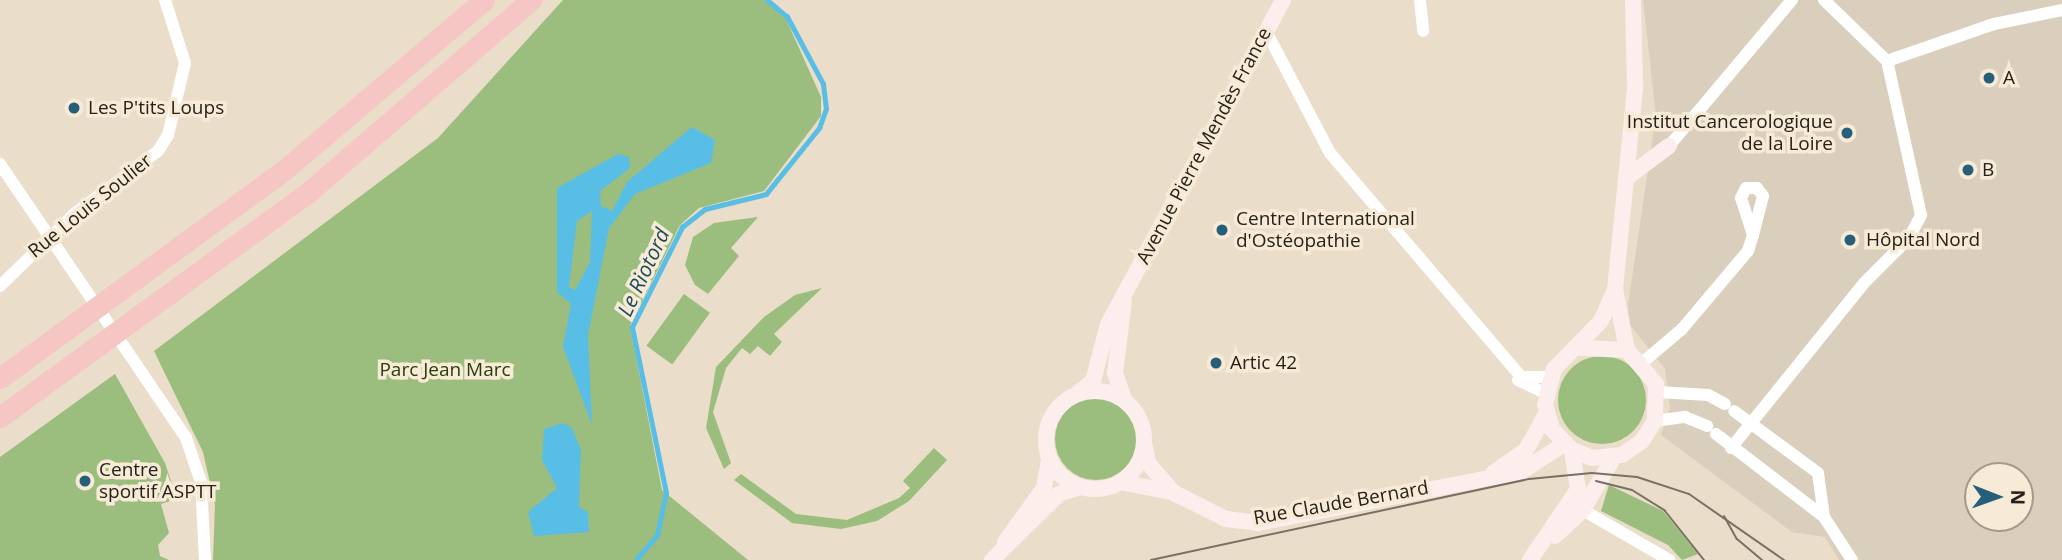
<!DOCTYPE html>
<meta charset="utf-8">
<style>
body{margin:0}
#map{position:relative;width:2062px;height:560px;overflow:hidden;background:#eaddc9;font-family:"Open Sans",sans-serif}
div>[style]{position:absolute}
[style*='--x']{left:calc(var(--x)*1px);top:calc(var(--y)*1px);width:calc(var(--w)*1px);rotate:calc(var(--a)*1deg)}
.medical>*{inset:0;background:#dacfbc}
.green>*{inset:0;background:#9bbd7e;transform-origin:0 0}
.round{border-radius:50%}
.water>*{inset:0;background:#58bee5}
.stream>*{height:4.5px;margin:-2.25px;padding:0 2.25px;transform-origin:2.25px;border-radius:2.25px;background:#58bee5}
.street>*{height:12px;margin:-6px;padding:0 6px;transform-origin:6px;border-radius:6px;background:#fff}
.secondary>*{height:16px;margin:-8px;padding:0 8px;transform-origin:8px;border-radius:8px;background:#fceeed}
.secondary>.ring{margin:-8px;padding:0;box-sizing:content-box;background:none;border:16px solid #fceeed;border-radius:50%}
.highway>*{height:21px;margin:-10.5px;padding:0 10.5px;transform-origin:10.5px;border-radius:10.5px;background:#f6c6c4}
.tram>*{height:2px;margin:-1px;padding:0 1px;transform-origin:1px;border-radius:1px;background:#787164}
.dots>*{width:19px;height:19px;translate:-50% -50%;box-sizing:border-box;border:4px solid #f7ead6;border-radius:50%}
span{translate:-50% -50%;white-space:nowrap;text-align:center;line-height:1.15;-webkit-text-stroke:7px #f7ead6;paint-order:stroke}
.poi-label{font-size:19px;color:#26221a}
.left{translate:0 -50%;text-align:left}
.right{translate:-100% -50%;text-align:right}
.street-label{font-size:19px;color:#26221a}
.park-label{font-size:19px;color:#27400a}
.water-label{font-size:21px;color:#1e4a5b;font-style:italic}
.north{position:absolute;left:1964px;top:462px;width:70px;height:70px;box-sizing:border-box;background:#f7ead6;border:2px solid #a39a8b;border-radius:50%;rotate:91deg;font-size:19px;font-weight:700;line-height:28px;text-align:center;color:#26221a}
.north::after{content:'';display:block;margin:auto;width:24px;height:32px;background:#265f79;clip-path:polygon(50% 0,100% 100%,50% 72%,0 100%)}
</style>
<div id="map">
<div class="medical">
<div style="clip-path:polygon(evenodd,1643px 0,2062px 0,2062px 560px,1839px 560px,1825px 537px,1792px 532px,1661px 435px,1670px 408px,1665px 369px,1630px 325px,1628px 305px,1656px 116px,1643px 0,1978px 476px,2020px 476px,2020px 518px,1978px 518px,1978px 476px)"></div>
</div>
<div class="green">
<div style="clip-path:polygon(563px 0,764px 0,786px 19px,821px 97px,821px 116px,764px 191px,699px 208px,680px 225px,630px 326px,662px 490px,748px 560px,213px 560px,215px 505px,203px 452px,154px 351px,438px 138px)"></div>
<div style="clip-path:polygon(758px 217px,731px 248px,739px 256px,708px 294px,695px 285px,685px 265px,693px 237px,714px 223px)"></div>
<div style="clip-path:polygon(822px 288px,774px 334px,782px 342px,770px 356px,758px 346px,750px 354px,742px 348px,726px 368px,713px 412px,731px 463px,724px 469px,706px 428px,716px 367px,764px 317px,795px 295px)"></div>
<div style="left:684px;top:294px;width:32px;height:64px;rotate:36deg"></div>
<div class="round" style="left:1558px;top:356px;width:88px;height:88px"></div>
<div style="clip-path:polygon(115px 374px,165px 463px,177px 499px,161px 504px,169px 533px,158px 545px,160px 556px,169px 560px,0 560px,0 457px)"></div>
<div class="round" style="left:1055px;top:398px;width:82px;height:82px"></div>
<div style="clip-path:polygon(934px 448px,947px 460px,909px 501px,877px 521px,841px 529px,792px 523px,734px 480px,741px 474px,796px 514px,847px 520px,899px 498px,910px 488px,903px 481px)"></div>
<div style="clip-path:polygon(1609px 485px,1663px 511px,1698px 554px,1682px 560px,1668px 545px,1601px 511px)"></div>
</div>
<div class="water">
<div style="clip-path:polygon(evenodd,692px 127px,715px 140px,711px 163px,635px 194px,609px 228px,588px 335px,592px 425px,563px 347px,571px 304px,557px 292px,557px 188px,618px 154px,629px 157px,630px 168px,600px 191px,601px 206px,612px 211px,627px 182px,692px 127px,592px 211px,590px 262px,575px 290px,569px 287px,577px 221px,592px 211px)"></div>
<div style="clip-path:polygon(563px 423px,572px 428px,581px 450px,579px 507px,588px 512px,589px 532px,534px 536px,528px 512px,557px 488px,542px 460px,544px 429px)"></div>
</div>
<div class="stream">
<div style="--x:636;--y:560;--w:33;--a:-50"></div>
<div style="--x:657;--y:535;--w:43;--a:-77.9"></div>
<div style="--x:666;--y:493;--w:169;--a:-101.6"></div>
<div style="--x:632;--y:327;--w:112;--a:-63.4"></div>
<div style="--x:682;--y:227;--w:29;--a:-38"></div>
<div style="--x:705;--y:209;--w:63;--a:-13.8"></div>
<div style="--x:766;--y:194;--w:85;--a:-51.2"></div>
<div style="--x:819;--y:128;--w:20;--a:-70"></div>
<div style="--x:826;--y:109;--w:25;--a:-97"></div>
<div style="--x:823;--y:84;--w:76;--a:-118.2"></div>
<div style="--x:787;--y:17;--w:26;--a:-140"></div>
</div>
<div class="street">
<div style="--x:1420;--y:0;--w:31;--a:84"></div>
<div style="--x:1266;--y:31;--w:138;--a:62.3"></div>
<div style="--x:1330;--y:153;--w:294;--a:49.5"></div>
<div style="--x:1521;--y:377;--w:29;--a:0"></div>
<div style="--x:1887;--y:61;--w:113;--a:-19.1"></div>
<div style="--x:1994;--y:24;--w:69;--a:-11.6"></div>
<div style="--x:1669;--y:146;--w:191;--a:-49.9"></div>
<div style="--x:0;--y:164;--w:331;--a:55.8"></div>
<div style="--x:186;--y:438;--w:46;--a:71.2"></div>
<div style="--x:201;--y:482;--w:78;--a:87.1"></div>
<div style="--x:0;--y:286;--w:103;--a:-44.2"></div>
<div style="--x:74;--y:214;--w:105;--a:-36.9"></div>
<div style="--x:158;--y:151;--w:19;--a:-58"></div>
<div style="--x:168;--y:135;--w:74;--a:-76.7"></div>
<div style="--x:185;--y:63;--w:66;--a:-107.6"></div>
<div style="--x:1643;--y:362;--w:51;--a:-40.2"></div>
<div style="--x:1682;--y:329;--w:102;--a:-49.8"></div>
<div style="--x:1748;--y:251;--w:17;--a:-73"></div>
<div style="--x:1753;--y:235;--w:40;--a:-75.6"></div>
<div style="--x:1763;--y:196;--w:10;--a:-127"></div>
<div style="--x:1757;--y:188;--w:11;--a:180"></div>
<div style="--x:1746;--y:188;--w:11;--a:117"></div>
<div style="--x:1741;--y:198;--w:39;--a:72"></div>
<div style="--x:1518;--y:380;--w:30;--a:26"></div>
<div style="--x:1658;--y:392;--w:50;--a:3.4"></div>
<div style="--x:1708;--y:395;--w:19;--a:28"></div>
<div style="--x:1655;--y:421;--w:30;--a:-8"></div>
<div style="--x:1685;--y:417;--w:24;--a:22"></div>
<div style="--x:1716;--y:434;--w:136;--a:37.5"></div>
<div style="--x:1824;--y:517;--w:44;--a:-97.8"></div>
<div style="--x:1818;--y:473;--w:104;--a:-143.6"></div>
<div style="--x:1731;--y:448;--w:212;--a:-51.1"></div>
<div style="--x:1864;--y:283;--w:64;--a:-45"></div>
<div style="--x:1909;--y:238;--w:26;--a:-62"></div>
<div style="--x:1921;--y:215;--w:158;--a:-102.4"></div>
<div style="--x:1887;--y:61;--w:88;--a:-135.9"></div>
<div style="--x:1576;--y:506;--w:108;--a:30.1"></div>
<div style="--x:1824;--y:517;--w:51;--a:56.9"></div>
</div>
<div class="secondary">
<div style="--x:1629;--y:176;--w:50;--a:-36.9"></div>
<div style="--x:1581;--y:348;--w:46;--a:2.5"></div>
<div style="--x:1627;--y:350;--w:45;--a:49.5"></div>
<div style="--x:1656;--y:384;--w:37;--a:92"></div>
<div style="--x:1655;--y:421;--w:24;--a:123"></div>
<div style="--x:1642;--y:441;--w:24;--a:145"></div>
<div style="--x:1622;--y:455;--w:30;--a:174"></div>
<div style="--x:1592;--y:458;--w:22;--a:-158"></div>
<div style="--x:1572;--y:450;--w:29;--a:-134"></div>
<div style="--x:1552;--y:429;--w:25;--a:-106"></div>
<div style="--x:1545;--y:405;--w:37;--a:-76"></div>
<div style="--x:1554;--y:369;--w:67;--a:-45.6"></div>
<div style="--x:1601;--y:321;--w:35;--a:-66"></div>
<div style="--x:1627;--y:350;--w:62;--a:-101.1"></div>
<div style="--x:1615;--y:289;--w:201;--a:-84.3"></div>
<div style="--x:1635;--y:89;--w:89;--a:-91.3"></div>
<div class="ring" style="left:1046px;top:391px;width:82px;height:82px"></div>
<div style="--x:1079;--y:392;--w:18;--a:-38"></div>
<div style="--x:1093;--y:381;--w:59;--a:-75.3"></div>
<div style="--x:1108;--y:324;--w:368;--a:-61.6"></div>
<div style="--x:1124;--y:399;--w:28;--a:-109"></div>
<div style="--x:1115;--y:373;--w:72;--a:-82.8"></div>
<div style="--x:1144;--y:442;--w:21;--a:79"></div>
<div style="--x:1148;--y:463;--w:40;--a:49"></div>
<div style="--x:1174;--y:493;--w:58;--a:26.6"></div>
<div style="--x:1226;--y:519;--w:32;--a:7"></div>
<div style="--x:1258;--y:523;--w:268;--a:-11"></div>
<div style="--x:1521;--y:472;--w:51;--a:-33.1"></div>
<div style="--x:1493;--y:473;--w:40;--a:-34.9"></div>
<div style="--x:1526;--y:450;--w:41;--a:-60.9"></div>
<div style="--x:1120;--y:482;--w:53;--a:10.9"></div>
<div style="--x:1555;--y:536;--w:37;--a:-43"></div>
<div style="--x:1582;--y:511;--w:63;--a:-59.3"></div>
<div style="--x:1005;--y:542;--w:67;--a:-54.2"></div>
<div style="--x:1044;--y:488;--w:29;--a:-80"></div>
<div style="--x:992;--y:560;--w:94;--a:-44.6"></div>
<div style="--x:1059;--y:494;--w:22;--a:-18"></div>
<div style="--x:1530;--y:560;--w:86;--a:-55.9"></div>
<div style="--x:1578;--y:489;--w:39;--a:-99"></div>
</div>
<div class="highway">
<div style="--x:0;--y:378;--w:351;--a:-36.2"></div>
<div style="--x:283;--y:171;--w:264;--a:-40.4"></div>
<div style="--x:0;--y:417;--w:385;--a:-36.1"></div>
<div style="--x:311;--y:190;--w:291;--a:-40.8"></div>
</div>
<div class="tram">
<div style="--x:1596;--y:481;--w:37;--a:14"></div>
<div style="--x:1632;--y:490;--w:39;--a:32"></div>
<div style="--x:1665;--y:511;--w:63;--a:51.5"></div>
<div style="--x:1724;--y:516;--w:26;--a:61"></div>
<div style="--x:1737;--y:539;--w:33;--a:40"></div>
<div style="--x:1151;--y:560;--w:387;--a:-12.1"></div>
<div style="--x:1529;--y:479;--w:63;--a:-5.4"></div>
<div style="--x:1592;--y:473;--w:45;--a:5.1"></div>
<div style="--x:1637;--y:477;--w:55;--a:18.1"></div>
<div style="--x:1689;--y:494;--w:116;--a:34.8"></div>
</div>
<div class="dots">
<div style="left:1989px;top:78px;background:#265f79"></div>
<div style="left:74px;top:108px;background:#265f79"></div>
<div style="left:1847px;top:133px;background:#265f79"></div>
<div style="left:1968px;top:170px;background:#265f79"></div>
<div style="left:1222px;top:230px;background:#265f79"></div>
<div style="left:1850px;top:240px;background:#265f79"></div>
<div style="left:1216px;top:363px;background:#265f79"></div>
<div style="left:85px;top:481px;background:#265f79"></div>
</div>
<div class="poi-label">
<span class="left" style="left:2003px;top:78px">A</span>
<span class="left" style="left:88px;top:108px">Les P'tits Loups</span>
<span class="right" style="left:1833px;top:133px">Institut Cancerologique<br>de la Loire</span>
<span class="left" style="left:1982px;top:170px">B</span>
<span class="left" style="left:1236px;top:230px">Centre International<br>d'Ostéopathie</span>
<span class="left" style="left:1866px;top:240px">Hôpital Nord</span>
<span class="left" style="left:1230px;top:363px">Artic 42</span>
<span class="left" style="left:99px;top:481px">Centre<br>sportif ASPTT</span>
</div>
<div class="street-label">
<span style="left:1204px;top:146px;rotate:-62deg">Avenue Pierre Mendès France</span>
<span style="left:90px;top:206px;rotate:-39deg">Rue Louis Soulier</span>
<span style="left:1341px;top:503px;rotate:-10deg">Rue Claude Bernard</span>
</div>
<div class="park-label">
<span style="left:445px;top:370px">Parc Jean Marc</span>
</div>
<div class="water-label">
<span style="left:643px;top:272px;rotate:-65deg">Le Riotord</span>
</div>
<div class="north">N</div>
</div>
